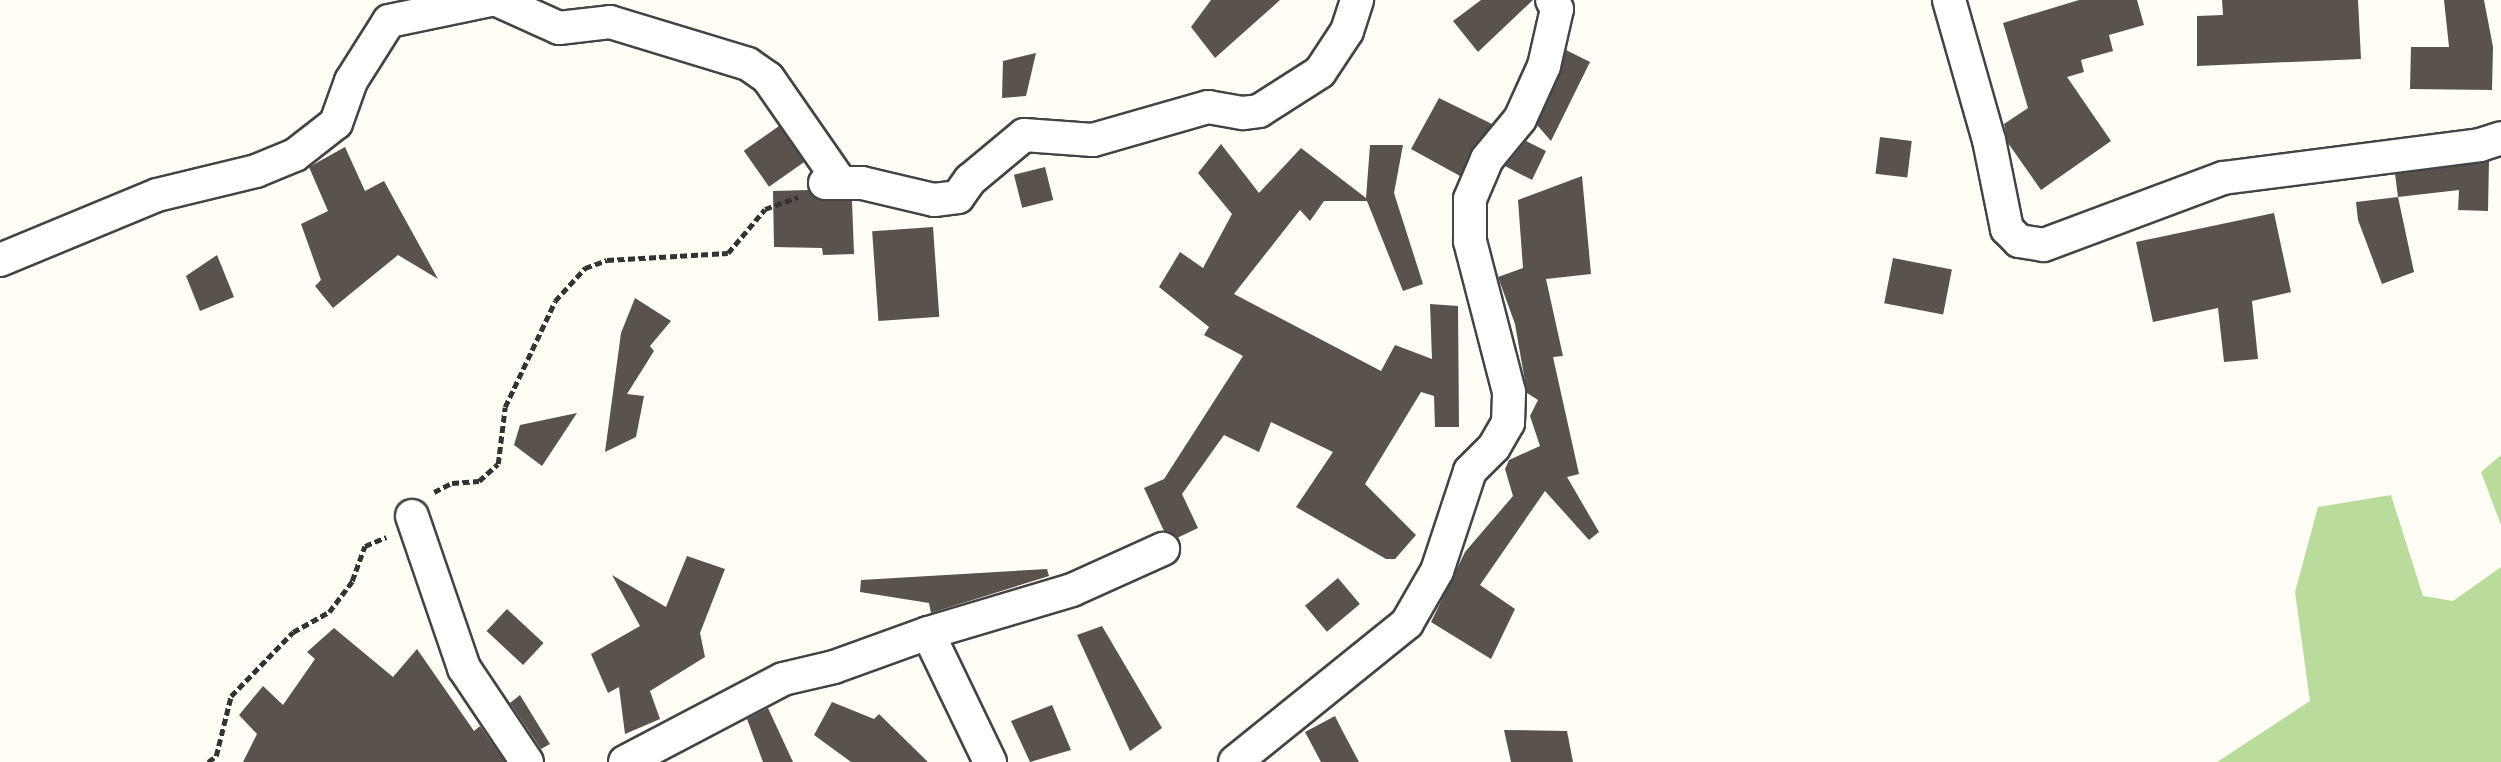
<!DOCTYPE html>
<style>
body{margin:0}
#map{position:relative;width:2501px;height:762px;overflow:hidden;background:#fffdf5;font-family:Lora,serif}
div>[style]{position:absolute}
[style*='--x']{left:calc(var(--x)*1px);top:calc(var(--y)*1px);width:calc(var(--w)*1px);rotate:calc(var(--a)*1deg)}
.forest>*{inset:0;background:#b9dc9c}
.building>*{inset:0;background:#5a524d;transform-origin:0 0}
.path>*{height:4.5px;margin-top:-2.25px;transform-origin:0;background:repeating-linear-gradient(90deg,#333 0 7px,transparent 0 10.5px)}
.roads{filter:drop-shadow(2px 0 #444) drop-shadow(-2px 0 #444) drop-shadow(0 2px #444) drop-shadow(0 -2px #444)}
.street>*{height:32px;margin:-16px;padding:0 16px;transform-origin:16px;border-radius:16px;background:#fff}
span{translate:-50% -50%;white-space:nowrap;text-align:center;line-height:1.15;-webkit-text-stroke:7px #fff;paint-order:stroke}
</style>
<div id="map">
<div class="forest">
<div style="clip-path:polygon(2501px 455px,2501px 525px,2481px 472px)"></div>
<div style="clip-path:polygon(2391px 495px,2423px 596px,2453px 601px,2501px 567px,2501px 762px,2217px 762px,2310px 701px,2295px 592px,2318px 507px)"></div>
</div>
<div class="building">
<div style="clip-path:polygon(1211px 0,1280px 0,1215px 58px,1191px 27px)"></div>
<div style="clip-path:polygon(1481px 0,1533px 0,1478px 52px,1453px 21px)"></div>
<div style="clip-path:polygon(2079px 0,2137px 0,2144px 25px,2109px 35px,2113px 51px,2081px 60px,2084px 72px,2067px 77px,2111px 141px,2041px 190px,2008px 143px,2004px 124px,2028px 108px,2003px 23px)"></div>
<div style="clip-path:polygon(2222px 0,2358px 0,2361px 59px,2197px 66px,2197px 16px,2223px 15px)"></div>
<div style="clip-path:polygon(2444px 0,2484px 0,2493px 47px,2492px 90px,2410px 89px,2411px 47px,2449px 47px)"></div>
<div style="clip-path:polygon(1566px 50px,1590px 62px,1551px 141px,1537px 125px)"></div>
<div style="clip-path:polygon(1036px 53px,1026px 96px,1002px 98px,1003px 61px)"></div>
<div style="clip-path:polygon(1439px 98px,1492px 124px,1473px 148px,1460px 176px,1411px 149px)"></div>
<div style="left:779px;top:126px;width:44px;height:43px;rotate:55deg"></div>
<div style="left:1880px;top:137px;width:32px;height:37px;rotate:7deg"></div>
<div style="clip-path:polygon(1526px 141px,1546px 151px,1532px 180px,1505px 166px)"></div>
<div style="clip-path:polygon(1221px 144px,1259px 193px,1301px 148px,1366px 198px,1370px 145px,1403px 145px,1394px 193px,1423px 284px,1403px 291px,1367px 201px,1324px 201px,1310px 221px,1300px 210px,1234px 294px,1381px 371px,1395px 345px,1432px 359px,1430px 304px,1458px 306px,1459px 427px,1435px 427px,1434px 396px,1421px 392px,1365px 484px,1416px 535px,1395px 559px,1386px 559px,1296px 507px,1333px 452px,1271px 422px,1259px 452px,1224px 435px,1182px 494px,1198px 528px,1177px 538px,1164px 531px,1144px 488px,1164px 479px,1243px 356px,1204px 335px,1209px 327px,1159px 287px,1180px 252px,1203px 268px,1232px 214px,1198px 173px)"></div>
<div style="clip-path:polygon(345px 147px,365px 191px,384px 181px,438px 279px,398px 255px,333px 308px,315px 286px,321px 280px,301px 224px,328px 211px,309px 167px)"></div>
<div style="clip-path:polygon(2489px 161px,2488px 211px,2458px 210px,2459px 190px,2398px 197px,2395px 174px)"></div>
<div style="left:1045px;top:167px;width:34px;height:32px;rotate:76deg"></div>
<div style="clip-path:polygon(1582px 176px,1591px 274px,1546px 279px,1563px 356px,1553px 357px,1579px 474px,1567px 477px,1599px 532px,1589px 540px,1545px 491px,1480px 585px,1515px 609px,1491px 659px,1431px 622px,1465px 552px,1513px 496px,1505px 469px,1509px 460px,1540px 446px,1530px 416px,1538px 400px,1527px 393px,1515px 324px,1498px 277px,1523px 268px,1518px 200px)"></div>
<div style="clip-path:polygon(808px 190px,824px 201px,852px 201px,854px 254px,823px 255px,822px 248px,774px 247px,773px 191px)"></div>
<div style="clip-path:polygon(2398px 197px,2414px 272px,2382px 284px,2358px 220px,2356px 202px)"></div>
<div style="clip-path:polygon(2274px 213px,2291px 292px,2252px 301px,2258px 359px,2224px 362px,2218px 308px,2153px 322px,2136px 242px)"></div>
<div style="left:933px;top:227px;width:90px;height:61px;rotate:86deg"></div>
<div style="clip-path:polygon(217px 255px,234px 297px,200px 311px,186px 276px)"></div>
<div style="left:1893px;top:258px;width:60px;height:46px;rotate:11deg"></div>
<div style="clip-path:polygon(635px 298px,671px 321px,650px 346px,654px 351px,627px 394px,644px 396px,636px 437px,605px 452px,621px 333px)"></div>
<div style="clip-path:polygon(577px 413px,542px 466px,514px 445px,520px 425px)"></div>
<div style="clip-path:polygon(687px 556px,725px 569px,700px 633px,705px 657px,650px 691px,660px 719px,625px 734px,619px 687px,608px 693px,591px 654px,640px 626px,612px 575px,666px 607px)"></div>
<div style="clip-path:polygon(1047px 569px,1049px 576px,931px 613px,929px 603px,860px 592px,861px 580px)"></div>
<div style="left:1338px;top:578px;width:34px;height:43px;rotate:50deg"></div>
<div style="left:507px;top:609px;width:50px;height:30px;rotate:43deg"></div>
<div style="clip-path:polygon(1102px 626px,1162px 728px,1130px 751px,1077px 635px)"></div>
<div style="clip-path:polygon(334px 628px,393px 677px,417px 649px,474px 731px,480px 726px,505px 762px,243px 762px,257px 734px,239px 715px,263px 686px,283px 705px,315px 659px,307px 652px)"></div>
<div style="clip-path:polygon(520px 695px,550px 744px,541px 749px,510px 703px)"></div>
<div style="clip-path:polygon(832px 702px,874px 719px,879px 714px,928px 762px,851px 762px,814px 735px)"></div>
<div style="clip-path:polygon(1052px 705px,1071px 750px,1030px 762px,1011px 721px)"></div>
<div style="clip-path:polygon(768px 708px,793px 762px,763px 762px,747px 719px)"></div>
<div style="clip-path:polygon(1335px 716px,1342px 730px,1359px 762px,1321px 762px,1305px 732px)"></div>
<div style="clip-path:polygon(1504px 730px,1567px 731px,1573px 762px,1511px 762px)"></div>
</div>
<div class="path">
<div style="--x:434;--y:492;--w:20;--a:-27"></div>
<div style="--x:452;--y:483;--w:27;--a:-4"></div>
<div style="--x:479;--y:481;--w:25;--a:-42"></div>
<div style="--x:498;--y:464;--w:57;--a:-83"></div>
<div style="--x:505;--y:407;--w:117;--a:-64.7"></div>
<div style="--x:555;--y:301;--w:45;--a:-47.7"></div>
<div style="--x:585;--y:268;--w:23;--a:-20"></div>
<div style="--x:607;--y:260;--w:121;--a:-3.3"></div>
<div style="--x:728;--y:253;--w:57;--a:-49.9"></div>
<div style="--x:765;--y:209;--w:35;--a:-20"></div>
<div style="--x:208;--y:762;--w:10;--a:-37"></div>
<div style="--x:216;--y:756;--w:62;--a:-76"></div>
<div style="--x:231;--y:696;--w:89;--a:-45.9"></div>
<div style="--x:293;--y:632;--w:41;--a:-29.1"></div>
<div style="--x:329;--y:612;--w:39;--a:-53"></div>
<div style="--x:352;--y:581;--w:37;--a:-70"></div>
<div style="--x:365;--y:546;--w:23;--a:-23"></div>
</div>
<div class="roads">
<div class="street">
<div style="--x:497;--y:0;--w:68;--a:24.3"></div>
<div style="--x:559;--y:28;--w:51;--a:-6.7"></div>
<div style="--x:610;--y:22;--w:144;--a:16.9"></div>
<div style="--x:748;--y:64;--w:24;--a:35"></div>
<div style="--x:768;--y:78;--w:124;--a:55.2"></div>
<div style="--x:1949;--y:0;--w:146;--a:74.1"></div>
<div style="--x:1989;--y:140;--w:91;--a:78.6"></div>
<div style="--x:2007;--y:229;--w:17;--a:45"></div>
<div style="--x:2019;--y:241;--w:25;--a:9"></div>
<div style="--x:2044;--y:245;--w:191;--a:-20.5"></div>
<div style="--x:2223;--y:178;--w:259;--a:-7.3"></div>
<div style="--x:2480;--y:145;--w:22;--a:-18"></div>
<div style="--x:825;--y:183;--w:37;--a:0"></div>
<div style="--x:862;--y:183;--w:74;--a:13.3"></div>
<div style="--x:934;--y:200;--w:24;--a:-7"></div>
<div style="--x:958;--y:197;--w:21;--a:-55"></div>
<div style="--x:970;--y:180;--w:70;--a:-39.8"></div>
<div style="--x:1024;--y:135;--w:69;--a:4.1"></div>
<div style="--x:1093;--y:140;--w:120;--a:-16"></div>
<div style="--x:1208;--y:107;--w:36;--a:10"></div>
<div style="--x:1243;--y:113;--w:16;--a:-7"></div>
<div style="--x:1259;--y:111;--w:72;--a:-32.6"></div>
<div style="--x:1320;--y:72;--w:49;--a:-56.6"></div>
<div style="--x:1347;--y:31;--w:33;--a:-72"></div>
<div style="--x:0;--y:260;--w:170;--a:-22.5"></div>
<div style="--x:157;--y:195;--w:102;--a:-13.6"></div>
<div style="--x:256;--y:171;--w:42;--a:-22.3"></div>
<div style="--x:295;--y:155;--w:52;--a:-38"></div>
<div style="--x:336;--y:123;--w:45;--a:-70.3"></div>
<div style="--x:351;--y:81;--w:71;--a:-57.7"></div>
<div style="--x:389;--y:21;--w:103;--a:-11.7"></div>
<div style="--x:412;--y:516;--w:161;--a:71.1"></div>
<div style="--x:464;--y:668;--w:113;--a:56.2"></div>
<div style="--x:928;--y:633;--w:150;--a:-16.6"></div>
<div style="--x:1072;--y:590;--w:100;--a:-24.3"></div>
<div style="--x:625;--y:762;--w:178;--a:-27.7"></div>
<div style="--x:783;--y:679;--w:52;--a:-13.2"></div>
<div style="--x:834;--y:667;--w:100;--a:-19.9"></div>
<div style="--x:928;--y:633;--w:143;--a:64.3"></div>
<div style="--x:1235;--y:762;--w:221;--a:-38.9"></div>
<div style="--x:1407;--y:623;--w:60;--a:-60"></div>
<div style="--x:1437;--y:571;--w:105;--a:-71.7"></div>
<div style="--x:1470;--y:471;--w:34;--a:-45"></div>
<div style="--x:1494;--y:447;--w:28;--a:-60"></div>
<div style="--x:1508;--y:423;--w:31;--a:-88"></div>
<div style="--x:1509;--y:392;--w:156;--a:-104.5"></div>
<div style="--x:1470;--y:241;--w:42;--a:-90"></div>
<div style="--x:1470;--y:199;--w:43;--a:-67"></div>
<div style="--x:1487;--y:159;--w:52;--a:-50.5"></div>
<div style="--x:1520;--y:119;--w:58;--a:-65.6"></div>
<div style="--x:1544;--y:66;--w:58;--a:-77.2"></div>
<div style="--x:1557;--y:9;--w:10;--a:-119"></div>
</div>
</div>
</div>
